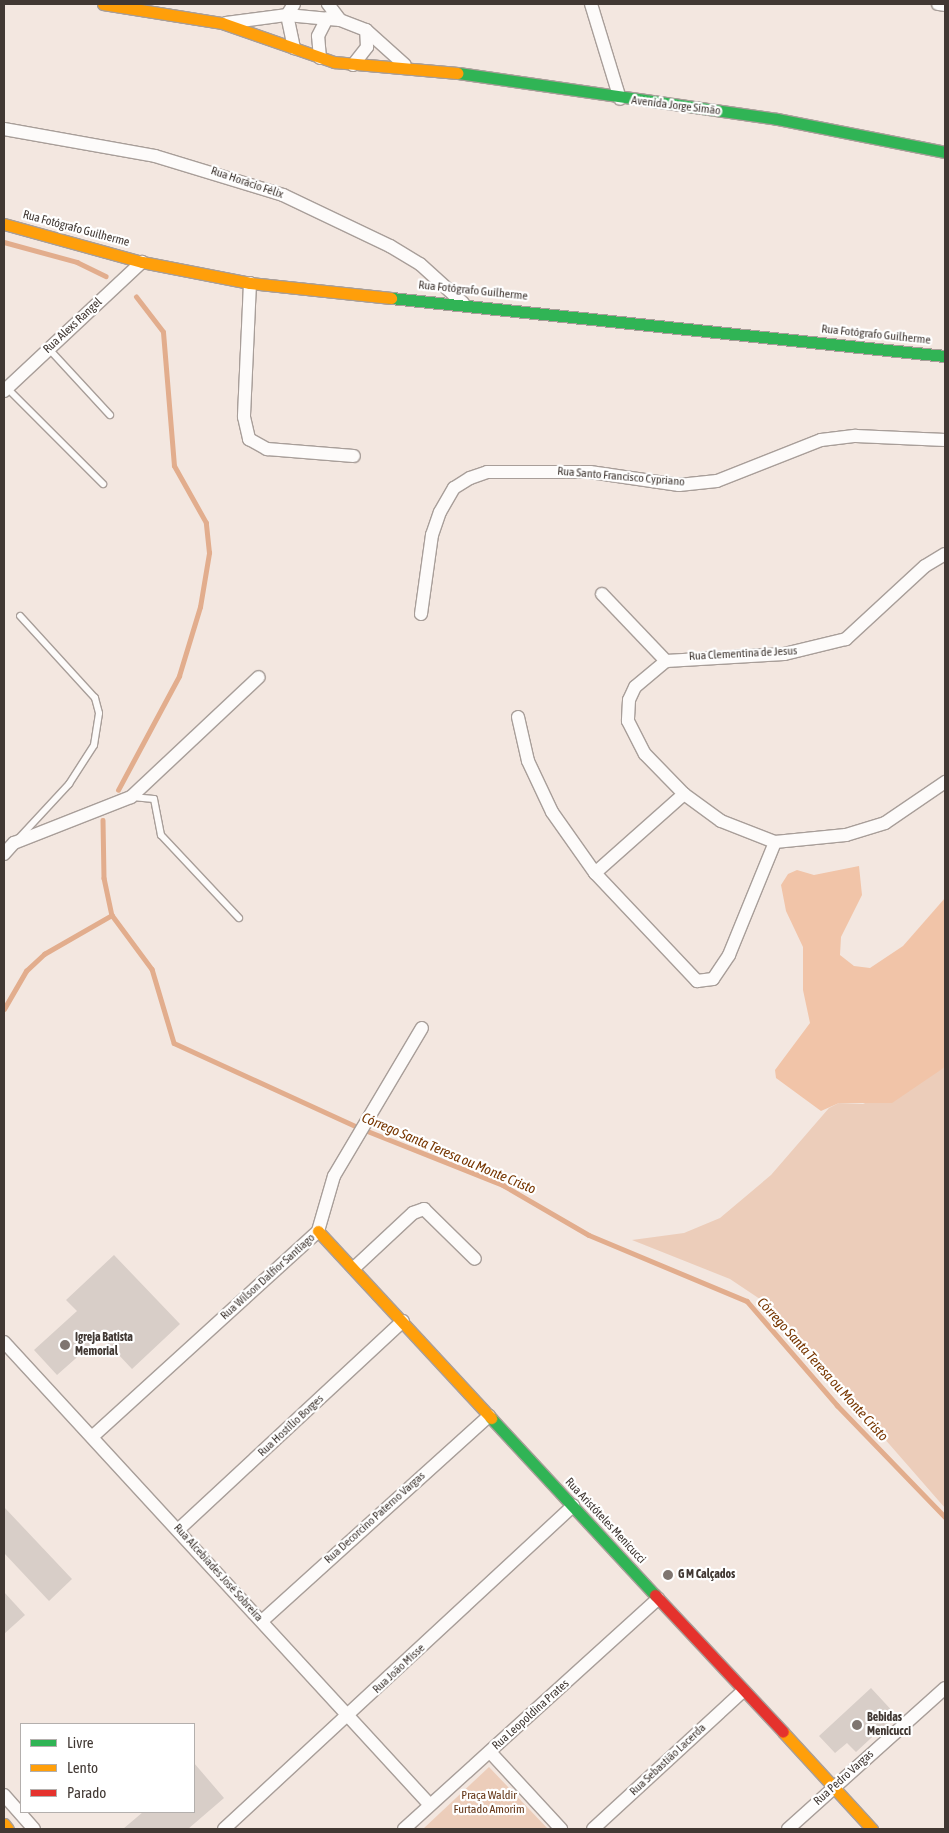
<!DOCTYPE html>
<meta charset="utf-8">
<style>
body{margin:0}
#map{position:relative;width:949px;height:1833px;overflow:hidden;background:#f3e7e0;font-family:"Asap Condensed",sans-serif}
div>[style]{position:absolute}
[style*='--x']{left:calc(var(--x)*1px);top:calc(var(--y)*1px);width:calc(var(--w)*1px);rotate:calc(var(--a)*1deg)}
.green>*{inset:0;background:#eccdba}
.forest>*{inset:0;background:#f1c4a8}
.stream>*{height:4.5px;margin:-2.25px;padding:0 2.25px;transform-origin:2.25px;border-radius:2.25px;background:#e2ad8d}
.building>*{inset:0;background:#d8cec8}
.roads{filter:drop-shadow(1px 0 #a89e99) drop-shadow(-1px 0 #a89e99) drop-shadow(0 1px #a89e99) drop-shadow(0 -1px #a89e99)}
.lane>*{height:6px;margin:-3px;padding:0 3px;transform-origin:3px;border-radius:3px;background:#fdfbfa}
.street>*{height:12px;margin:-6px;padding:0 6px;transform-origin:6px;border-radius:6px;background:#fdfbfa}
.fast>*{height:11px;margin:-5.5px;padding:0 5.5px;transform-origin:5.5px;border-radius:5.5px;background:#30b455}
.slow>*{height:11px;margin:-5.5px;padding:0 5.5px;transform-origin:5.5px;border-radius:5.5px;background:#ff9f0a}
.jam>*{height:11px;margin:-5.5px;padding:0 5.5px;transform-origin:5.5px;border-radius:5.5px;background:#e5322d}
.dots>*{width:14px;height:14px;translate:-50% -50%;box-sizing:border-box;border:2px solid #fff;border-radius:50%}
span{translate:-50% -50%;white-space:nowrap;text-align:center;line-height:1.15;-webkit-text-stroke:4.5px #fff;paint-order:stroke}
.street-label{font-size:12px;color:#413833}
.poi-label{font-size:12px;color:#413833;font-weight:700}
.left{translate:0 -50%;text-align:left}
.park-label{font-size:12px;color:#643516}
.water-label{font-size:14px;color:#773600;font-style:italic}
.frame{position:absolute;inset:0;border:5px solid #413833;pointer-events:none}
.legend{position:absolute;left:20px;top:1723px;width:175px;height:90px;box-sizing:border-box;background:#fff;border:1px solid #b3afad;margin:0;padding:6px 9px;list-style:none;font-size:15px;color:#413833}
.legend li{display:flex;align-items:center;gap:10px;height:25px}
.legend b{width:25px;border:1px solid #b3afad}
</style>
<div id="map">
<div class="green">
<div style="clip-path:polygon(945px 1067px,945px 1508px,766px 1303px,730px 1279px,632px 1240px,684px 1233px,720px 1218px,771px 1175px,829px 1108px,839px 1103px,863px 1104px)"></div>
<div style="clip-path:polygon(489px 1767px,548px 1829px,423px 1829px)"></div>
</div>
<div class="forest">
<div style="clip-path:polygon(859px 866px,862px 895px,841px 937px,840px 955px,854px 966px,870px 968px,903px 946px,945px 898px,945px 1067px,892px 1103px,839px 1103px,821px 1111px,776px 1078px,775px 1070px,810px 1023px,803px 990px,803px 947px,786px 911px,781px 885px,788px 874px,797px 870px,814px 875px)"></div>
</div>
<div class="stream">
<div style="--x:4;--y:242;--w:76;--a:15.3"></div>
<div style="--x:77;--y:262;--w:32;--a:26"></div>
<div style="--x:118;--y:790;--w:129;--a:-61.8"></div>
<div style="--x:179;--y:676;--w:72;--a:-73.1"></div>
<div style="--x:200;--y:607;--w:55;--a:-80.5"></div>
<div style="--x:209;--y:553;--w:30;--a:-96"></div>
<div style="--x:206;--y:523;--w:65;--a:-119.3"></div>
<div style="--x:174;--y:466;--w:134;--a:-94.7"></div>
<div style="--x:163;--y:332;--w:44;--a:-127.6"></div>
<div style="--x:103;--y:820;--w:58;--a:89"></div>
<div style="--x:104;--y:878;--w:38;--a:78"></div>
<div style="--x:112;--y:915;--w:67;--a:53.5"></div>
<div style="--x:152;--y:969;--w:77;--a:73.4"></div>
<div style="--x:174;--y:1043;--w:205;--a:24.6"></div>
<div style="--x:360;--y:1128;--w:154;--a:21.7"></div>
<div style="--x:503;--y:1185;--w:99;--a:30.2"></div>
<div style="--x:589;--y:1235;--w:171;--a:22.7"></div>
<div style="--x:747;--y:1301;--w:138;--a:49.1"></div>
<div style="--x:837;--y:1405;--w:156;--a:46"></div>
<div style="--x:4;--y:1009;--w:44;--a:-59.9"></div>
<div style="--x:26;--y:971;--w:25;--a:-43"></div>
<div style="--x:44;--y:954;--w:78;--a:-29.8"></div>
</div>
<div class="building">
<div style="clip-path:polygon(114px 1255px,180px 1324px,132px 1369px,101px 1336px,57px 1375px,34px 1350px,77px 1311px,66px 1300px)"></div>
<div style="clip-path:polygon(4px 1507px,72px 1579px,49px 1601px,4px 1553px)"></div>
<div style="clip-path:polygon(4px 1592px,25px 1615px,4px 1634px)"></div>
<div style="clip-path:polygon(871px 1688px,896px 1715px,856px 1752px,847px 1743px,835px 1753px,819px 1736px)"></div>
<div style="clip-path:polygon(194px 1763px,224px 1798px,188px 1829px,123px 1829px,143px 1812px,194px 1812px)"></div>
</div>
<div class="roads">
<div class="lane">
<div style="--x:49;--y:349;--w:90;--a:47.3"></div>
<div style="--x:7;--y:388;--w:136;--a:45"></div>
<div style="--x:132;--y:797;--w:22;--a:5"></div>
<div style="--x:154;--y:799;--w:37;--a:79"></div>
<div style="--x:161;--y:835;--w:114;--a:46.8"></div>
<div style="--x:19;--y:838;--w:74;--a:-47.2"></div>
<div style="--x:69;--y:784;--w:46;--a:-57.3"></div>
<div style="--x:94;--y:745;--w:32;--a:-81"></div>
<div style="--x:99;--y:713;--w:16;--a:-105"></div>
<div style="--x:95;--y:698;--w:111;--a:-132.4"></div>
</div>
<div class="street">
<div style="--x:294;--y:4;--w:13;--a:122"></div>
<div style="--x:287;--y:15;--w:34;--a:78"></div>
<div style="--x:328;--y:4;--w:20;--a:53"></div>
<div style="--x:591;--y:4;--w:99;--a:73"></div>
<div style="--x:938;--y:4;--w:7;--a:8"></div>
<div style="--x:226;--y:23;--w:62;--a:-7.5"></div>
<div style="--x:287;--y:15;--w:53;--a:5.4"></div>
<div style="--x:340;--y:20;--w:28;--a:21"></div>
<div style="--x:366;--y:30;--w:52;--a:41.9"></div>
<div style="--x:320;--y:58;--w:22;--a:-95"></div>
<div style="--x:318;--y:36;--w:20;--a:-63"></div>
<div style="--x:353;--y:65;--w:23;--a:-52"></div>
<div style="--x:367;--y:47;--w:17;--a:-93"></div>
<div style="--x:4;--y:129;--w:153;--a:10.1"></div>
<div style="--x:155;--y:156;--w:134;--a:16.9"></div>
<div style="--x:283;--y:195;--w:119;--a:25.5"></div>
<div style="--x:390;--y:246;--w:35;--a:31"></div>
<div style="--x:420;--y:264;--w:58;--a:42.2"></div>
<div style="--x:250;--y:283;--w:134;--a:92.6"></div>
<div style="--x:244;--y:417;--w:23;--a:77"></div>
<div style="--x:249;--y:439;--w:21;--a:29"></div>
<div style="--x:267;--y:449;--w:87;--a:4.6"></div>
<div style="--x:4;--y:391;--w:189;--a:-43.1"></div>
<div style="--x:945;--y:554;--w:23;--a:149"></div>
<div style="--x:925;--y:566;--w:108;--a:137.3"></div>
<div style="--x:846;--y:639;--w:64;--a:166.4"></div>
<div style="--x:784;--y:654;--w:118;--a:176.6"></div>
<div style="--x:666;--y:661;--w:40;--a:140"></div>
<div style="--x:635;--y:687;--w:14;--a:115"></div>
<div style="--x:629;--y:700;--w:21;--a:93"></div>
<div style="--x:628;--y:721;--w:37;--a:63"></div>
<div style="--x:645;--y:754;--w:56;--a:45.7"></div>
<div style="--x:684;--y:794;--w:46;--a:36.1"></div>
<div style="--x:721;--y:821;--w:58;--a:21.3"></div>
<div style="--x:775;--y:842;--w:71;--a:-5.6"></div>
<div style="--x:846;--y:835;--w:41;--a:-17.1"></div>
<div style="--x:885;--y:823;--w:73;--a:-34.3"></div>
<div style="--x:602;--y:594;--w:93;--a:46.3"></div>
<div style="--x:421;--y:614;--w:80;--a:-82.1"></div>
<div style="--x:432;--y:535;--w:24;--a:-71"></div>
<div style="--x:440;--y:512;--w:28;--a:-60"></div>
<div style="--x:454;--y:488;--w:19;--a:-32"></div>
<div style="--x:470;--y:478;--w:18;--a:-19"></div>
<div style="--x:487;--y:472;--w:103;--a:0"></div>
<div style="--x:590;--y:472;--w:90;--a:8.3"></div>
<div style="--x:679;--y:485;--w:38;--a:-6"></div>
<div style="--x:717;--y:481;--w:112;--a:-21.5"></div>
<div style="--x:821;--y:440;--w:35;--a:-7"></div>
<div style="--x:856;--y:436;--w:89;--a:2.6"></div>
<div style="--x:518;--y:717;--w:45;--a:77.2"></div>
<div style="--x:528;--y:761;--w:56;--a:64.8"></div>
<div style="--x:552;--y:812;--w:75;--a:54.8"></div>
<div style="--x:595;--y:873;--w:149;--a:46.6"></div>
<div style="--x:697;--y:981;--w:16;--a:-7"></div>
<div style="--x:713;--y:979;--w:29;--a:-56"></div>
<div style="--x:729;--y:955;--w:122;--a:-67.8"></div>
<div style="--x:4;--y:854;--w:15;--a:-48"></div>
<div style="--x:14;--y:843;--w:126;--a:-21.5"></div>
<div style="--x:131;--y:797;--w:175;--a:-43.2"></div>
<div style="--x:595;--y:873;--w:119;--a:-41.6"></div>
<div style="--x:354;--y:1268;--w:81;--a:-43"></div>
<div style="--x:413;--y:1213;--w:12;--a:-20"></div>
<div style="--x:424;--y:1209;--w:71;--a:44.4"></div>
<div style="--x:4;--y:1342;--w:629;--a:47.38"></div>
<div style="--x:92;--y:1437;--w:306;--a:-42.3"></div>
<div style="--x:318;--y:1231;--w:57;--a:-73.8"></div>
<div style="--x:334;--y:1176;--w:172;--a:-59.3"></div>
<div style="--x:178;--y:1530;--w:307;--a:-42.9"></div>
<div style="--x:262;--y:1621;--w:306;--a:-42.1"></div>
<div style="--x:490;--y:1752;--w:105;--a:47.3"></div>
<div style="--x:4;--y:1795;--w:45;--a:48.6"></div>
<div style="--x:224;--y:1829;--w:476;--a:-42.8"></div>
<div style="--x:404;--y:1829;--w:343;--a:-42.2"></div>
<div style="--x:593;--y:1829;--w:204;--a:-42.6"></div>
<div style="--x:788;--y:1829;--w:211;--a:-41.9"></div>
</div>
<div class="fast">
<div style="--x:458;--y:73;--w:322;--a:8.2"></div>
<div style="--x:777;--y:119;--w:171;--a:11.1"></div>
<div style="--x:391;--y:298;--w:557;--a:5.98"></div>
<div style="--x:491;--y:1418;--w:241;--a:47.2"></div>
</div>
<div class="slow">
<div style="--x:103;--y:4;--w:121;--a:9.1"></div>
<div style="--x:222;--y:23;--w:119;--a:19.2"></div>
<div style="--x:334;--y:62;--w:124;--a:5.1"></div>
<div style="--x:4;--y:224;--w:143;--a:15.4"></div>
<div style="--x:142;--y:262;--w:110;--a:11"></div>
<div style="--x:250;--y:283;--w:142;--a:6.1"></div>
<div style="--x:318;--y:1231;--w:255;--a:47.2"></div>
<div style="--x:783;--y:1732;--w:132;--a:47.5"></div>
<div style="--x:4;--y:1824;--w:6;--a:51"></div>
</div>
<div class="jam">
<div style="--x:655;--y:1595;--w:187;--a:46.9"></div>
</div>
</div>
<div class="dots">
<div style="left:65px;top:1345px;background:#7f7570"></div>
<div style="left:668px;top:1575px;background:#7f7570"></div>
<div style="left:857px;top:1725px;background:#7f7570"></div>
</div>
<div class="street-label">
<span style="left:676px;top:106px;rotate:7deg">Avenida Jorge Simão</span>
<span style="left:247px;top:183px;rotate:19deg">Rua Horácio Félix</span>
<span style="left:76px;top:229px;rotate:15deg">Rua Fotógrafo Guilherme</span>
<span style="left:473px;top:291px;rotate:6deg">Rua Fotógrafo Guilherme</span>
<span style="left:73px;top:326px;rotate:-43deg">Rua Alexs Rangel</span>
<span style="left:876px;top:335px;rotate:6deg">Rua Fotógrafo Guilherme</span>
<span style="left:621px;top:477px;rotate:5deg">Rua Santo Francisco Cypriano</span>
<span style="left:743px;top:654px;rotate:-3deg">Rua Clementina de Jesus</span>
<span style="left:268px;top:1277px;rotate:-42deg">Rua Wilson Dalfior Santiago</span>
<span style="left:291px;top:1426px;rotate:-43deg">Rua Hostílio Borges</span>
<span style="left:375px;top:1518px;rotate:-42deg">Rua Decorcino Paterno Vargas</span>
<span style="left:605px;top:1521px;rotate:47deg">Rua Aristóteles Menicucci</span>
<span style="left:218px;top:1573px;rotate:48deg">Rua Alcebiades José Sobreira</span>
<span style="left:399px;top:1669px;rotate:-43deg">Rua João Misse</span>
<span style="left:531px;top:1715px;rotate:-42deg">Rua Leopoldina Prates</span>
<span style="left:668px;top:1760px;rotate:-43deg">Rua Sebastião Lacerda</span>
<span style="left:844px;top:1778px;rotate:-42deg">Rua Pedro Vargas</span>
</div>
<div class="poi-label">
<span class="left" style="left:75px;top:1345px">Igreja Batista<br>Memorial</span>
<span class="left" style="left:678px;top:1575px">G M Calçados</span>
<span class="left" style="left:867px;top:1725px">Bebidas<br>Menicucci</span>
</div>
<div class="park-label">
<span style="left:489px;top:1803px">Praça Waldir<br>Furtado Amorim</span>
</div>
<div class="water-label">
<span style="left:449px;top:1153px;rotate:23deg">Córrego Santa Teresa ou Monte Cristo</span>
<span style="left:823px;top:1369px;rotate:48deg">Córrego Santa Teresa ou Monte Cristo</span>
</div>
<div class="frame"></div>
<ul class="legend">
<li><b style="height:6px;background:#30b455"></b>Livre</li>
<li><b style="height:6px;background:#ff9f0a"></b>Lento</li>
<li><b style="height:6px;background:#e5322d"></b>Parado</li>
</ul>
</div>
